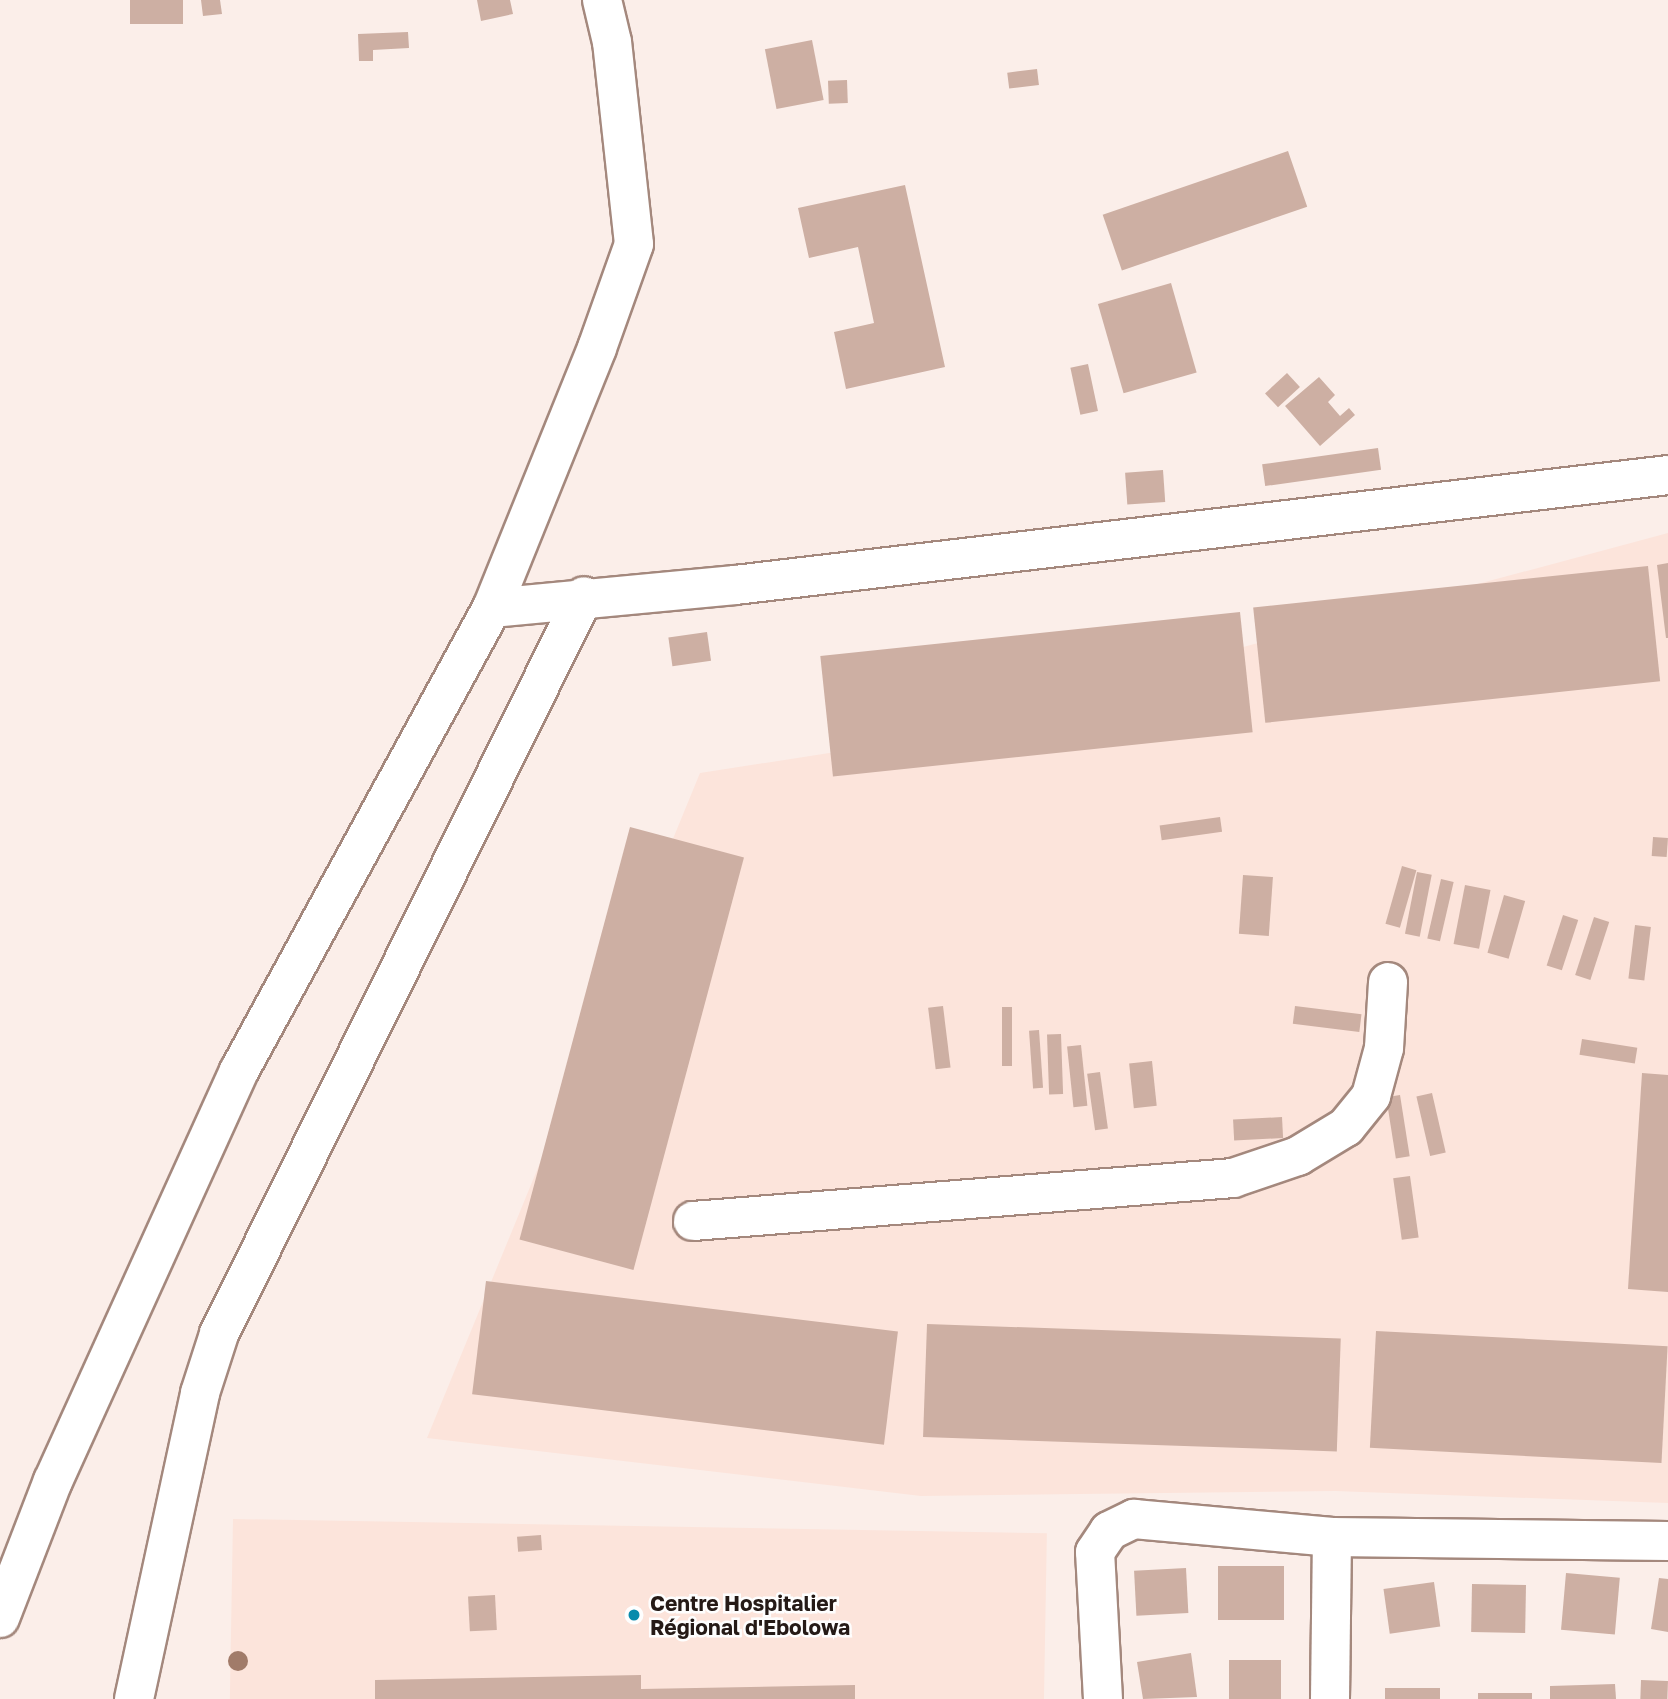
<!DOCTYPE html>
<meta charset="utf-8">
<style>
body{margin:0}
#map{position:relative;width:1668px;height:1699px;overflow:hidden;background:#fbeee9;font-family:"Golos Text",sans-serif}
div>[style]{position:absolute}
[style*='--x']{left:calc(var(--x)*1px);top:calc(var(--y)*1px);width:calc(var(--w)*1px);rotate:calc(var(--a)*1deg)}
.built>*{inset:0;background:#fce4db;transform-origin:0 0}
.building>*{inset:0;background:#cdafa3;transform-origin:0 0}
.roads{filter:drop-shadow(2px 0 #a4887d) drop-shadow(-2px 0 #a4887d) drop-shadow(0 2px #a4887d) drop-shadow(0 -2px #a4887d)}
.minor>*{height:38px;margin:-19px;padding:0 19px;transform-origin:19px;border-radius:19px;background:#fff}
.major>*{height:38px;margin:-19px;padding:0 19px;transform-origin:19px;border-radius:19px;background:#fff}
.trees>*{width:20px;height:20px;margin:-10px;border-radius:50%;background:#a17b69}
.dots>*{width:19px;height:19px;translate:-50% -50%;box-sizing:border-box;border:4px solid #fefefe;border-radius:50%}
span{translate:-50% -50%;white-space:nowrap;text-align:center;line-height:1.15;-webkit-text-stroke:5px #fefefe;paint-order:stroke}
.poi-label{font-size:21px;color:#251a16;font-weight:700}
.left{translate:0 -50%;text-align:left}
</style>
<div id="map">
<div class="built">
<div style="clip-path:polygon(1668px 533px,1668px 1503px,1335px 1491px,921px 1496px,427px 1438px,700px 773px,874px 746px)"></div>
<div style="left:233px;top:1519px;width:814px;height:182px;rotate:1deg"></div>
</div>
<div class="building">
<div style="left:130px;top:0;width:53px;height:24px"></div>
<div style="clip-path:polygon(201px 0,220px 0,222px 14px,203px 16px)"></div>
<div style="clip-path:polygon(477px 0,510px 0,513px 14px,481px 21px)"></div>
<div style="clip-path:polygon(408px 32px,409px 48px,373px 50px,373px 61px,359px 61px,358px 34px)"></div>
<div style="left:812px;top:40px;width:61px;height:48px;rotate:79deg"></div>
<div style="left:1037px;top:69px;width:16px;height:30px;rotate:83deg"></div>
<div style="left:847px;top:80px;width:23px;height:19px;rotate:88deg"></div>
<div style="left:1288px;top:151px;width:59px;height:196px;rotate:71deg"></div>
<div style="clip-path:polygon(905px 185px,945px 367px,846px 389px,834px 332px,874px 323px,858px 247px,809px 258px,798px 208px)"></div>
<div style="left:1171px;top:283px;width:93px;height:76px;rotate:74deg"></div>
<div style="left:1088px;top:364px;width:48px;height:18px;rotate:78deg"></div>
<div style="left:1287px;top:373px;width:19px;height:30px;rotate:47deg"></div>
<div style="clip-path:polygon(1319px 377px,1335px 395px,1328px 402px,1340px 416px,1349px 408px,1355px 415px,1320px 446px,1285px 406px)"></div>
<div style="left:1378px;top:448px;width:22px;height:117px;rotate:82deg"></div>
<div style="left:1163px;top:470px;width:32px;height:38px;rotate:86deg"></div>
<div style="clip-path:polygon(1668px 563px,1668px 638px,1666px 638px,1657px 565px)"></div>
<div style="left:1648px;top:566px;width:116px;height:397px;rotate:84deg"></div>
<div style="left:1240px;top:612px;width:121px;height:422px;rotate:84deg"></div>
<div style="left:707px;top:632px;width:29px;height:39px;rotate:82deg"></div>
<div style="left:1220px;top:817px;width:15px;height:61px;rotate:82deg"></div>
<div style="left:630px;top:827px;width:118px;height:427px;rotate:15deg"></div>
<div style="left:1653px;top:837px;width:15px;height:19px;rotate:4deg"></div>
<div style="left:1402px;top:866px;width:15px;height:60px;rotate:16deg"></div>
<div style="left:1417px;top:872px;width:15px;height:63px;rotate:11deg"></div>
<div style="left:1243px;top:875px;width:30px;height:59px;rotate:4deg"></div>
<div style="left:1441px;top:879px;width:13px;height:61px;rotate:13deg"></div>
<div style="left:1465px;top:885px;width:26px;height:60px;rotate:11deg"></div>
<div style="left:1504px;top:895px;width:22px;height:60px;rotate:16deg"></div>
<div style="left:1563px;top:915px;width:16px;height:53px;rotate:18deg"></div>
<div style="left:1594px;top:917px;width:16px;height:61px;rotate:18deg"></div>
<div style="left:1635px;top:925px;width:16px;height:54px;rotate:7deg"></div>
<div style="left:943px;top:1006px;width:62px;height:15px;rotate:83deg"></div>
<div style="left:1295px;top:1006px;width:67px;height:18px;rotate:7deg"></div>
<div style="left:1002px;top:1007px;width:10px;height:59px"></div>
<div style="left:1039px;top:1030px;width:58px;height:10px;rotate:86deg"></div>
<div style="left:1061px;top:1034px;width:60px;height:14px;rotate:88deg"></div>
<div style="left:1582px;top:1039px;width:56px;height:16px;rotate:9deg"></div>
<div style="left:1081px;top:1045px;width:61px;height:14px;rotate:84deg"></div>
<div style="left:1152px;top:1061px;width:45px;height:23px;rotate:84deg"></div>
<div style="left:1100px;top:1072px;width:57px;height:13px;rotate:82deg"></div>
<div style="clip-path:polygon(1642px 1073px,1668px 1075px,1668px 1292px,1628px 1289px)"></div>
<div style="left:1432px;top:1093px;width:61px;height:16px;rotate:77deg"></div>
<div style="left:1400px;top:1095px;width:62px;height:14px;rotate:81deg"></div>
<div style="left:1282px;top:1117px;width:21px;height:49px;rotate:87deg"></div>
<div style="left:1410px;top:1176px;width:62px;height:17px;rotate:82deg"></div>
<div style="left:486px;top:1281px;width:415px;height:114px;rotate:7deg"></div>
<div style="left:927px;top:1324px;width:414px;height:113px;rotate:2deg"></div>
<div style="left:1376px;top:1331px;width:292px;height:117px;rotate:3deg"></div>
<div style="left:541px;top:1535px;width:15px;height:24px;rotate:86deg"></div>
<div style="left:1218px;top:1566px;width:66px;height:54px"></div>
<div style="left:1186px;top:1568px;width:45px;height:52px;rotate:87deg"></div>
<div style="left:1566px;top:1573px;width:54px;height:57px;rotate:5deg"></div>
<div style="clip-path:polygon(1659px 1578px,1668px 1579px,1668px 1632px,1651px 1629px)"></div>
<div style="left:1434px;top:1582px;width:45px;height:51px;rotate:82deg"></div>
<div style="left:1472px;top:1584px;width:54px;height:48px;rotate:1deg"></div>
<div style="left:495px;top:1595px;width:35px;height:27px;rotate:87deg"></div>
<div style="clip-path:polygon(1191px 1653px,1197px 1697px,1143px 1699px,1137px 1662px)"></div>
<div style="left:1229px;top:1660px;width:52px;height:39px"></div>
<div style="clip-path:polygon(641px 1675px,641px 1689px,855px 1685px,855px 1699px,375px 1699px,375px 1680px)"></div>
<div style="left:1641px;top:1680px;width:27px;height:19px;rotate:2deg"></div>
<div style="clip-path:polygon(1615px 1684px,1616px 1699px,1550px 1699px,1550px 1686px)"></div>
<div style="left:1385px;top:1688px;width:55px;height:11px"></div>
<div style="left:1478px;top:1693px;width:54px;height:6px"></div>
</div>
<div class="roads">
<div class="minor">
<div style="--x:492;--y:608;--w:244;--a:-5.4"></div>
<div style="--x:735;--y:585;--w:939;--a:-6.72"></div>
<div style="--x:693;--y:1221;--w:542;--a:-4.55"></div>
<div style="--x:1233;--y:1178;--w:69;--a:-18.7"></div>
<div style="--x:1298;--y:1156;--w:56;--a:-31.1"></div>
<div style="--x:1346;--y:1127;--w:40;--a:-51"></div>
<div style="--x:1371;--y:1096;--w:50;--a:-74.8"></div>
<div style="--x:1384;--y:1048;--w:66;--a:-86.5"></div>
<div style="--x:134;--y:1699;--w:313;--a:-77.8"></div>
<div style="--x:200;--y:1393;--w:62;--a:-72.1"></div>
<div style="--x:219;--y:1334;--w:823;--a:-63.68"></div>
<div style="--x:1103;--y:1699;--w:147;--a:-93.1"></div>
<div style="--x:1095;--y:1552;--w:25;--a:-56"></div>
<div style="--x:1109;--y:1531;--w:28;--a:-26"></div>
<div style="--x:1134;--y:1519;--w:199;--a:5.2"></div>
<div style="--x:1332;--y:1537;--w:336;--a:0.7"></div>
<div style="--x:1330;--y:1699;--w:162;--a:-89.3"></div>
</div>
<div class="major">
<div style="--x:0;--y:1618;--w:147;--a:-68.9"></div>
<div style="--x:53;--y:1481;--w:450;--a:-65.6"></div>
<div style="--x:239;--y:1071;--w:528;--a:-61.35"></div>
<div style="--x:492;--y:608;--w:280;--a:-68"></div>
<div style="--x:597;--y:348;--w:110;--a:-70.4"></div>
<div style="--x:634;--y:244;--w:203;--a:-96.2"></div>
<div style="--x:612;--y:42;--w:43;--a:-103.4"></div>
</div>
</div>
<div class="trees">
<div style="left:238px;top:1661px"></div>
</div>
<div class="dots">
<div style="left:634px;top:1615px;background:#098bac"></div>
</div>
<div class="poi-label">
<span class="left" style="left:650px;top:1615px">Centre Hospitalier<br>Régional d'Ebolowa</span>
</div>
</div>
